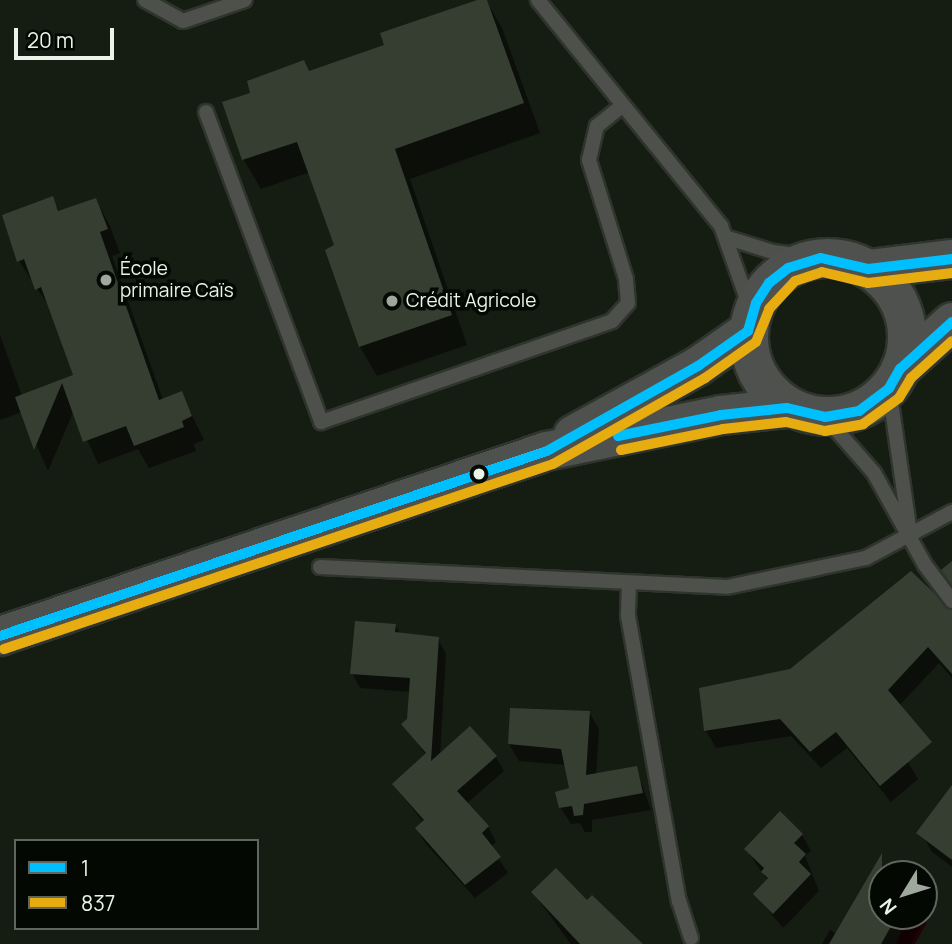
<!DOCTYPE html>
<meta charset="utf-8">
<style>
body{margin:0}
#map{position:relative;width:952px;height:944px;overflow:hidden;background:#151c12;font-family:Manrope,sans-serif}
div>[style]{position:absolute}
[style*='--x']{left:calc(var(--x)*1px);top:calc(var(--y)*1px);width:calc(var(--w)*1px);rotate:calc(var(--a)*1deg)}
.water>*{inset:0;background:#220305}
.shadow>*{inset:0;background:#0007}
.building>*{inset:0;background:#363e32}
.roads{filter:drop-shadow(2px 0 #2f352c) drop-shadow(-2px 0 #2f352c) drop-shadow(0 2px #2f352c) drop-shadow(0 -2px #2f352c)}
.lane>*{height:14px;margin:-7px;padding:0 7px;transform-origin:7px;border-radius:7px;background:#4d504b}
.secondary>*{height:38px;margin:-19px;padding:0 19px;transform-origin:19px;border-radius:19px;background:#4e514d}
.secondary>.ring{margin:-19px;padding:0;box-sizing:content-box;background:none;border:38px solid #4e514d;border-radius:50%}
.bus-1>*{height:10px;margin:-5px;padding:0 5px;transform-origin:5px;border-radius:5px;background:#00bfff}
.bus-2>*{height:10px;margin:-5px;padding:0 5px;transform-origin:5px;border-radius:5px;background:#e6ac10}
.dots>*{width:19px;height:19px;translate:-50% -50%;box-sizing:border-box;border:4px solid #040803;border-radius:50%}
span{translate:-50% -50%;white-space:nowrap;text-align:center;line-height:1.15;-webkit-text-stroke:7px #040803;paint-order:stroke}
.poi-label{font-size:19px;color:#eaf3e7}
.left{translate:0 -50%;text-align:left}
.legend{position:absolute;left:14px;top:839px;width:245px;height:91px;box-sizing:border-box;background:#040803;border:2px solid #60665e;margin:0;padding:9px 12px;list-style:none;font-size:21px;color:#eaf3e7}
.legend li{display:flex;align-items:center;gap:14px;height:35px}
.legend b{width:35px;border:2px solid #60665e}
.north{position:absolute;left:868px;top:860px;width:70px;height:70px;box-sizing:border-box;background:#040803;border:2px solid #60665e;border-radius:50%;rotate:232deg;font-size:19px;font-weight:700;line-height:28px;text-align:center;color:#eaf3e7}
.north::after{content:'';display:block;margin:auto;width:24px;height:32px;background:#9fa89c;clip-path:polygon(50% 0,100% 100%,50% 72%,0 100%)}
.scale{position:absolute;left:14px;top:28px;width:100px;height:32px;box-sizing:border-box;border:4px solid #eaf3e7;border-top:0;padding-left:9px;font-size:21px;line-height:24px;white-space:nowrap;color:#eaf3e7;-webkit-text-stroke:5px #040803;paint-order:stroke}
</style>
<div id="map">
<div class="water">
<div style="clip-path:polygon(908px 916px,927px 922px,915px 944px,896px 944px)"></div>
</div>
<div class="shadow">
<div style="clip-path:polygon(486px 0,502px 28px,540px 133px,410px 179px,467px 345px,377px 376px,360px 347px,327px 251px,337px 246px,310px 172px,261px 189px,244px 160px,224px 103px,386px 46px)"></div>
<div style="clip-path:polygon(52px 198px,60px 212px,96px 200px,109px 224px,120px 253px,112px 256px,163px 400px,181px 393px,204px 440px,194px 444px,196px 451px,149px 468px,138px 449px,98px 464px,74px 410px,48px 471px,22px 412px,0 420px,0 335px,22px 396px,75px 376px,52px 311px,19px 261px)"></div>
<div style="clip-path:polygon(952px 610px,952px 678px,939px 663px,899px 706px,908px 762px,918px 779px,891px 802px,847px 748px,821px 768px,791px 736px,716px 748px,706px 731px,791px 670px)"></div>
<div style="clip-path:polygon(395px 625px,400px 634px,438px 639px,446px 654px,440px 756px,496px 757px,504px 771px,466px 804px,488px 827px,496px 842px,491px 847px,508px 873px,475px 898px,425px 843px,417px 828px,423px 822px,394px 785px,426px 755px,404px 724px,409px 719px,411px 692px,360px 688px,352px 673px)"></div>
<div style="clip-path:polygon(589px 712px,599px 729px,596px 775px,636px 768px,651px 810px,592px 820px,592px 832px,585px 832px,580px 823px,571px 824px,561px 808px,570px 789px,566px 765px,519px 761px,509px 744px)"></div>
<div style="clip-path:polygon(952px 795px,952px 867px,932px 852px,923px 836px)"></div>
<div style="clip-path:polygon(802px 835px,811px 851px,805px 856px,819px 891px,783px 928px,755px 894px,768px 881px,746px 849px)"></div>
<div style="clip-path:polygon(882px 887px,882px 916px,918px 916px,922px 924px,911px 944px,822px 944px,830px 930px,837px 934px)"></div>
<div style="clip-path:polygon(533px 893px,588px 903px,641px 944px,571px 944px)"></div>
</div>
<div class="building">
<div style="clip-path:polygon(477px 0,487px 0,524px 103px,395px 149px,452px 315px,359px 347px,325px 250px,334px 245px,297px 142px,242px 160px,222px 102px,250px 93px,247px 81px,304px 60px,309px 71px,384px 45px,380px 33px)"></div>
<div style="clip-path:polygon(53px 196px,58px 211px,96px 198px,108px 229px,100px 232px,159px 400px,182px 391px,192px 416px,182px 421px,184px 427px,134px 446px,126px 426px,83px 442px,62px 383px,34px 450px,15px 397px,73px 375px,41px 287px,35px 290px,24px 259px,17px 262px,2px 215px)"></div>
<div style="clip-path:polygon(952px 561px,952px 585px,941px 570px)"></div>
<div style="clip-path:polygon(911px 571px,952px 610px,952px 674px,928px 647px,888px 690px,932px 742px,880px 786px,836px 732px,810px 752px,780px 719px,704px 731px,699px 688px,790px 669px)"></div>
<div style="clip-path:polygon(355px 621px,396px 624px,395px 632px,439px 637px,431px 761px,470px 726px,497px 756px,457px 791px,489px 826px,482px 833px,501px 857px,465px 885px,415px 828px,424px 820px,392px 784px,426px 753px,401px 724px,407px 719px,410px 678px,350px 674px)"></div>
<div style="clip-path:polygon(510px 708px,590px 711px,586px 775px,637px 766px,643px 793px,584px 804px,583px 815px,574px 816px,572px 806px,559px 808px,555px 792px,569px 788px,561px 749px,508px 744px)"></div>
<div style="clip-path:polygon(952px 785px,952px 860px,916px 833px)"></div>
<div style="clip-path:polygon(780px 811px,803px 834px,794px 843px,806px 854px,799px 862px,811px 874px,773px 914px,753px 894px,768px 878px,761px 872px,764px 868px,744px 849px)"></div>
<div style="clip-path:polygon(882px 853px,882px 916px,897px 916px,881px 944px,829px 944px)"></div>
<div style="clip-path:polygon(556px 868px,587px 900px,592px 895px,643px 944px,580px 944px,531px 892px)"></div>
</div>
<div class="roads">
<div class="lane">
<div style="--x:145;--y:0;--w:43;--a:28.9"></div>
<div style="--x:183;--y:21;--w:65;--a:-18.7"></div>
<div style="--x:538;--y:0;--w:291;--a:51"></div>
<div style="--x:721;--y:226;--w:96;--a:70.4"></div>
<div style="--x:206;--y:112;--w:331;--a:69.6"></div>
<div style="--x:321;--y:422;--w:308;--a:-19.1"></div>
<div style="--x:612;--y:321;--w:24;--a:-48"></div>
<div style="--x:628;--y:303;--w:24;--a:-95"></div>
<div style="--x:626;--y:279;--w:125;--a:-107.3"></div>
<div style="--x:589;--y:160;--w:35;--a:-77"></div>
<div style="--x:597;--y:126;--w:32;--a:-39"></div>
<div style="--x:728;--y:238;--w:47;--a:17.3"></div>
<div style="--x:773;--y:252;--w:48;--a:7.1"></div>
<div style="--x:889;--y:388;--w:139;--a:81.8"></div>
<div style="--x:825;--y:417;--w:74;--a:48.8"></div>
<div style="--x:874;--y:473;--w:105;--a:61"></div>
<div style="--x:925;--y:565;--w:45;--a:53.1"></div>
<div style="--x:320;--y:567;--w:407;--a:2.8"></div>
<div style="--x:727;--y:587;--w:142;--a:-11.8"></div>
<div style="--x:866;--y:558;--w:98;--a:-28.1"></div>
<div style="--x:629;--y:583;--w:33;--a:92"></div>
<div style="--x:628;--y:616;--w:290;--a:79.9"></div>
<div style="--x:679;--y:901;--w:39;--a:72"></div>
</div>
<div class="secondary">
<div class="ring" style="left:749px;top:258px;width:120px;height:120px"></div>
<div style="--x:868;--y:269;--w:85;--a:-6.8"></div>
<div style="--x:900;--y:369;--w:70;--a:-42.1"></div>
<div style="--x:573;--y:435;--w:143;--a:-28.9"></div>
<div style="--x:698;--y:366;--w:61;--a:-35"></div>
<div style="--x:0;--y:636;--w:577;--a:-18.69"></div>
<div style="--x:547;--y:451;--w:178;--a:-11.7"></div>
<div style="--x:721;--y:415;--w:66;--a:-6.1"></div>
</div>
</div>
<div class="bus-1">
<div style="--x:618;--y:436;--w:105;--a:-11.5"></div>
<div style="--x:721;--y:415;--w:66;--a:-6.1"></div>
<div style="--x:787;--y:408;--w:39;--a:13"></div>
<div style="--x:825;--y:417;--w:35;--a:-10"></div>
<div style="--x:859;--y:411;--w:38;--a:-37"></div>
<div style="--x:889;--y:388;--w:22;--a:-60"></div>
<div style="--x:900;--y:369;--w:70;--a:-42.1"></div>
<div style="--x:0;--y:636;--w:577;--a:-18.69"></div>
<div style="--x:547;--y:451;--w:173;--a:-29.4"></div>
<div style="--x:698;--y:366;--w:61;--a:-35"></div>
<div style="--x:748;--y:331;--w:29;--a:-74"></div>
<div style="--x:756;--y:303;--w:24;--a:-57"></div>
<div style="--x:769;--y:283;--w:24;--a:-38"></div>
<div style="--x:788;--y:268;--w:34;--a:-17"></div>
<div style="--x:821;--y:258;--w:48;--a:13.2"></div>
<div style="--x:868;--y:269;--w:85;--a:-6.8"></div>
</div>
<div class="bus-2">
<div style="--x:621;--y:450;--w:104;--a:-11.6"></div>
<div style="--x:723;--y:429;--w:63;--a:-6.3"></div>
<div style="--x:786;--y:422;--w:40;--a:13"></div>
<div style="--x:825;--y:431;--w:39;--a:-10"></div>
<div style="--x:863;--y:424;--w:44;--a:-35.8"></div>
<div style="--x:899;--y:398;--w:23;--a:-59"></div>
<div style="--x:911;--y:378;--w:55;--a:-42.1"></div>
<div style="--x:4;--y:649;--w:579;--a:-18.62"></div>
<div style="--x:553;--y:464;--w:175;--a:-29.5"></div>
<div style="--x:705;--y:378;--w:62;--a:-35.2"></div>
<div style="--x:756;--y:342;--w:35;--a:-68"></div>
<div style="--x:769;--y:309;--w:38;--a:-47"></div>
<div style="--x:795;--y:281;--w:28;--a:-18"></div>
<div style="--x:822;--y:272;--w:47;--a:13.4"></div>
<div style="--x:868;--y:283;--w:85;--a:-6.8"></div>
</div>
<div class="dots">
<div style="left:106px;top:280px;background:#9fa89c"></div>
<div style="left:392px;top:301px;background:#9fa89c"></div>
<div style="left:479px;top:474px;background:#eaf3e7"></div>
</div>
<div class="poi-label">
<span class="left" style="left:120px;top:280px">École<br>primaire Caïs</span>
<span class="left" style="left:406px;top:301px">Crédit Agricole</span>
</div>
<ul class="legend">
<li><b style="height:9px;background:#00bfff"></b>1</li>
<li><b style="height:9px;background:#e6ac10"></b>837</li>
</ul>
<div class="north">N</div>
<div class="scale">20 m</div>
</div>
